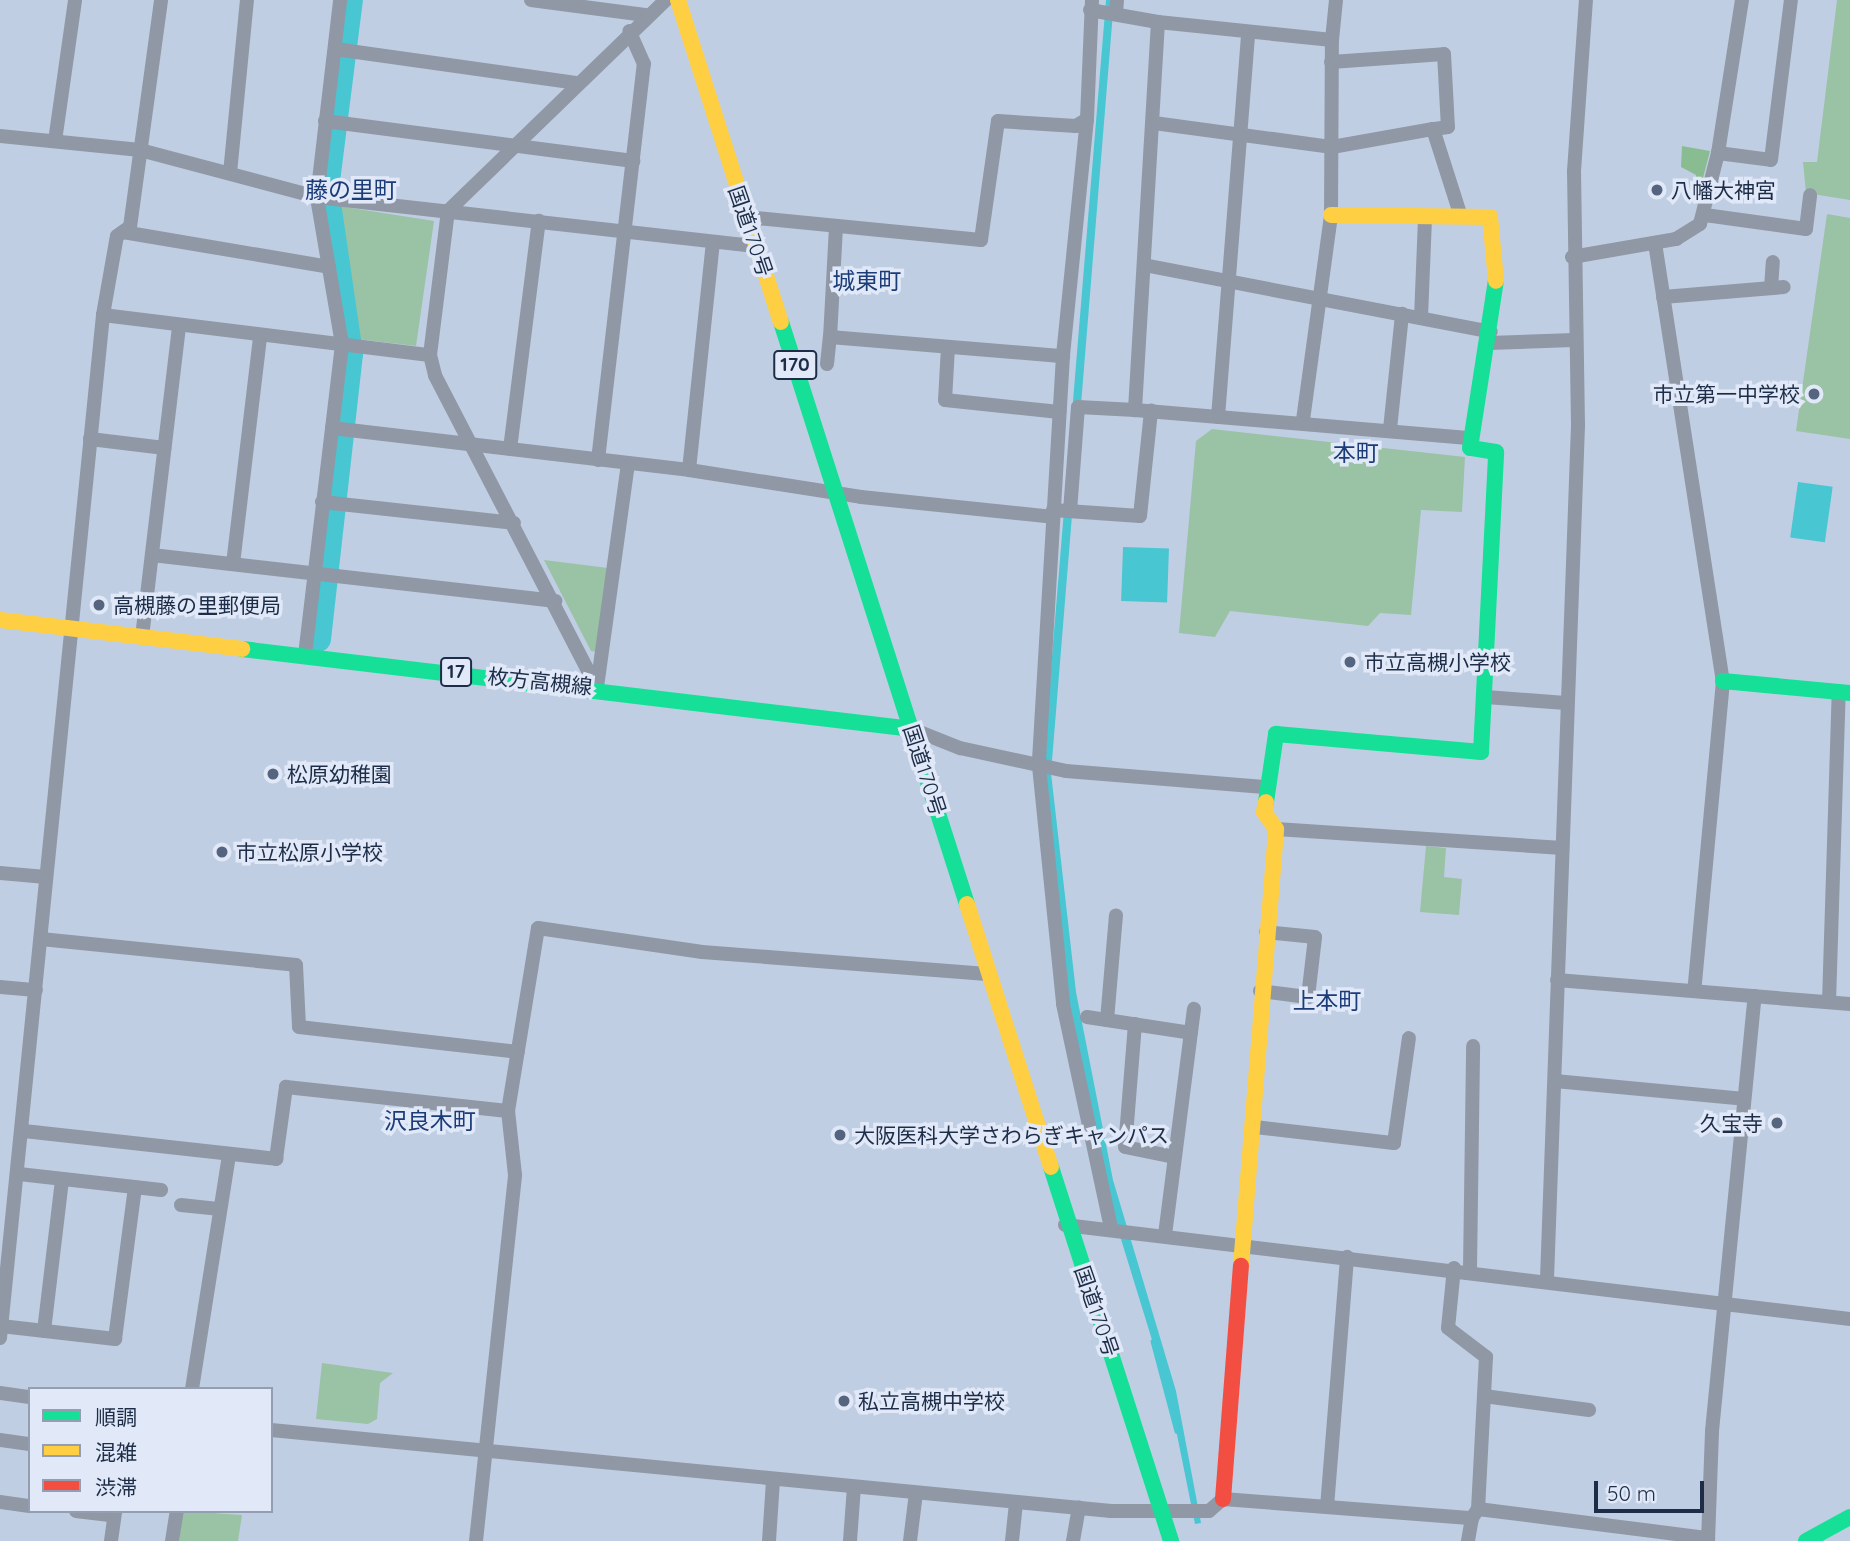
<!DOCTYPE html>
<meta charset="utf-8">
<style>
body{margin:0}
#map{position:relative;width:1850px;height:1541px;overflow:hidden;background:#c0cee4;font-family:Quicksand,"Noto Sans JP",sans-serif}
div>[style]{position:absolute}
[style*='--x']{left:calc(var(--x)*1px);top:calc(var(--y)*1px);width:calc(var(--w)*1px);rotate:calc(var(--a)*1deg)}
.green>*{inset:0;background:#9ac2a4}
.forest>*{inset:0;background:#89bc91}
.water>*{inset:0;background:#48c6d2;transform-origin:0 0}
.stream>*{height:4.5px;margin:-2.25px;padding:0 2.25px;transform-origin:2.25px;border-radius:2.25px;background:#48c6d2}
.river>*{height:26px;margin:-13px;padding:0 13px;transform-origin:13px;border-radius:13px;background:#48c6d2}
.street>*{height:14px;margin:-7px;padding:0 7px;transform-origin:7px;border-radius:7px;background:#9098a6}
.fast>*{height:16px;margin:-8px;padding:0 8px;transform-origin:8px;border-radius:8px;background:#16e098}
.slow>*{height:16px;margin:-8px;padding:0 8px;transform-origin:8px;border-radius:8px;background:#ffcf43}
.jam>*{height:16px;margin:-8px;padding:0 8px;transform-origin:8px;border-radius:8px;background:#f24e42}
.dots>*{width:19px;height:19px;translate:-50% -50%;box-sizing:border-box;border:4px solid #e1e9f8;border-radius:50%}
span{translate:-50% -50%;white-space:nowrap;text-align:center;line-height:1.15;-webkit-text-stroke:7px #e1e9f8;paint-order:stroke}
.shield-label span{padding:2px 5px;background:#e1e9f8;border:2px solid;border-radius:5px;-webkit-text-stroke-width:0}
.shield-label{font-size:19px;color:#1d2d48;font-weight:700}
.poi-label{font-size:21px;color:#1d2d48}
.left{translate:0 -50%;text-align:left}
.right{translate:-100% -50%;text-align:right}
.street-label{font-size:21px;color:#1d2d48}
.neighbourhood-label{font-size:23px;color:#1b3c77}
.legend{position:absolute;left:28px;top:1387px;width:245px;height:126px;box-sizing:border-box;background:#e1e9f8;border:2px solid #939eb2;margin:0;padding:9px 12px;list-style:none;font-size:21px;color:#1d2d48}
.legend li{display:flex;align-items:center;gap:14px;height:35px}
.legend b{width:35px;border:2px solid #939eb2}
.scale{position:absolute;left:1594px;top:1481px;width:110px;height:32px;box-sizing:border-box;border:4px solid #1d2d48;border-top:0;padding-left:9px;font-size:21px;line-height:24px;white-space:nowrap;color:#1d2d48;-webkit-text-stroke:5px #e1e9f8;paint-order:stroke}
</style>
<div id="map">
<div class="green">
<div style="clip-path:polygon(1837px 0,1850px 0,1850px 200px,1806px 193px,1803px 162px,1817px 162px)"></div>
<div style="clip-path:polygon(332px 205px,434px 221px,416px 346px,357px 339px)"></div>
<div style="clip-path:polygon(1827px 214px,1850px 218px,1850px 439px,1796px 431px)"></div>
<div style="clip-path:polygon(1212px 429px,1465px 457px,1462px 512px,1421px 510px,1411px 615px,1380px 613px,1368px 626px,1230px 611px,1215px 637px,1179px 633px,1196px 441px)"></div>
<div style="clip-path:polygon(544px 560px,608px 568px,598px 652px,591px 651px)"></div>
<div style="clip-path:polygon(1426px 846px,1446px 848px,1444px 877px,1462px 879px,1459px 915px,1420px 912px)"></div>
<div style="clip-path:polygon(322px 1363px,393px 1373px,380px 1383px,377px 1419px,368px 1424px,316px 1419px)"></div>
<div style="clip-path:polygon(183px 1511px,242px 1515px,238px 1541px,179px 1541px)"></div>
</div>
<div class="forest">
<div style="clip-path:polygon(1682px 146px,1710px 151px,1696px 205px,1696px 175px,1681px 167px)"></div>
</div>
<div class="water">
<div style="clip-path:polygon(1106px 0,1114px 0,1051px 773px,1076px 992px,1113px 1180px,1176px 1391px,1201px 1523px,1195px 1524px,1169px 1395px,1116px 1223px,1069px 1001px,1042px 778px)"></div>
<div style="left:1798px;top:482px;width:35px;height:56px;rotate:8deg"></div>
<div style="left:1123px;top:547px;width:46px;height:54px;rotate:2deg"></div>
</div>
<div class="stream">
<div style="--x:1153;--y:1341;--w:93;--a:75.1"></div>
</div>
<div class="river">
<div style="--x:318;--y:639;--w:287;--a:-83.6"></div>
<div style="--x:350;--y:354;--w:167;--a:-98.3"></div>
<div style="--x:326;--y:189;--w:191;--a:-82.8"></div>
</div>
<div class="street">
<div style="--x:531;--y:0;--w:115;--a:7.5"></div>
<div style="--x:1090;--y:10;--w:69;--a:10"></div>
<div style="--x:1116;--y:14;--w:14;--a:-86"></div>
<div style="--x:1332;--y:40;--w:40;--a:-84.3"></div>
<div style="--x:335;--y:49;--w:245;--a:8"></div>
<div style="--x:1331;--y:62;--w:113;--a:-4"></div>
<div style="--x:1444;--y:54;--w:73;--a:86.9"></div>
<div style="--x:1448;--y:127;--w:15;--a:172"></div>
<div style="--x:1087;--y:119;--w:238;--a:95.8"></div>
<div style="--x:1063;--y:356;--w:411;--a:93.4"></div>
<div style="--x:1039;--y:766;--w:239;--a:84.2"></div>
<div style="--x:1063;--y:1004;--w:229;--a:77.9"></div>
<div style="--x:325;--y:121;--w:311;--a:7.4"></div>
<div style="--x:1154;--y:123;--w:180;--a:7.7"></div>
<div style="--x:1332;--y:147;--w:103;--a:-10.1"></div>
<div style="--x:1433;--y:129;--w:92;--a:72.3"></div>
<div style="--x:0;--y:136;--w:141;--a:5.7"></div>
<div style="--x:140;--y:150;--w:183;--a:14.9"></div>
<div style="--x:317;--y:197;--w:443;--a:6.4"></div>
<div style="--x:55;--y:141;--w:142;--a:-81.9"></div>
<div style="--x:1718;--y:153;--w:53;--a:7.5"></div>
<div style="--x:1771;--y:160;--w:161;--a:-82.9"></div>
<div style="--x:230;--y:173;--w:174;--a:-84.4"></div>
<div style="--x:1705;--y:215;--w:102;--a:7.9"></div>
<div style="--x:1806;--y:229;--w:34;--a:-83"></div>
<div style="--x:746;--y:217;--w:236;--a:5.6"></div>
<div style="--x:981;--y:240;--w:120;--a:-81.9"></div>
<div style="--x:998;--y:121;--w:78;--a:3.7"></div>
<div style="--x:1076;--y:126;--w:13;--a:-32"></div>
<div style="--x:1087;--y:119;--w:119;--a:-87.6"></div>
<div style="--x:836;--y:227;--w:110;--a:93.1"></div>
<div style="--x:830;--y:337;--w:234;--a:4.7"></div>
<div style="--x:123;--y:232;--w:209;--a:9.6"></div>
<div style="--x:1655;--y:243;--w:443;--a:81.2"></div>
<div style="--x:1723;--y:681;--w:311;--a:95.3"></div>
<div style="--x:1572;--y:257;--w:106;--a:-9.8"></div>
<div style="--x:1676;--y:239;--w:28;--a:-32"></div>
<div style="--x:1700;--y:224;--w:73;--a:-75.8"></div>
<div style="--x:1718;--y:153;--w:155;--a:-81.1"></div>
<div style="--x:1144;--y:265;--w:353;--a:10.9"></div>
<div style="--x:1771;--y:288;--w:26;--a:-86"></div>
<div style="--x:1663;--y:297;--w:121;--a:-4.7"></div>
<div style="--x:103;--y:315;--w:329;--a:7"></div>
<div style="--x:1421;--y:318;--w:101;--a:-87.7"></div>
<div style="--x:1489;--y:343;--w:85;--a:-2"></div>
<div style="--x:948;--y:347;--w:53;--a:93.2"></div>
<div style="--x:945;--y:400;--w:115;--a:6"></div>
<div style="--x:827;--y:364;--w:27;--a:-84"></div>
<div style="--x:1218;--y:417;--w:384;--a:-85.5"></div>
<div style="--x:1303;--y:420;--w:207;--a:-82.2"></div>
<div style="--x:1331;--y:215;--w:175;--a:-89.7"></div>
<div style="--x:1332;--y:40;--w:175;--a:-174.1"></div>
<div style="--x:1158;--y:22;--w:389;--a:93.4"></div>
<div style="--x:1135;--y:410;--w:337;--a:4.8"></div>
<div style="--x:332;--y:428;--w:359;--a:6.7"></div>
<div style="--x:689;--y:470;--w:228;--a:-84"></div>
<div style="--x:1390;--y:429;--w:116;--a:-84"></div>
<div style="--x:90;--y:439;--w:75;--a:6.9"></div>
<div style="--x:510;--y:449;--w:230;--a:-82.8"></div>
<div style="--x:598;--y:460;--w:399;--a:-83.4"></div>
<div style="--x:644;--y:64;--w:36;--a:-114"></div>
<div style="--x:689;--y:470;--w:174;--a:8.9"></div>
<div style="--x:861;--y:497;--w:193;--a:5.9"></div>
<div style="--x:322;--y:502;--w:193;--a:6.2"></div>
<div style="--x:1053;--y:510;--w:87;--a:3.9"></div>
<div style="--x:1140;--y:516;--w:106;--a:-84"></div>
<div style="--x:1070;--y:511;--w:104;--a:-85.6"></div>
<div style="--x:1078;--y:407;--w:57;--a:3"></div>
<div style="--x:152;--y:555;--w:406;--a:6.5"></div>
<div style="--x:233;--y:564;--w:230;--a:-83.2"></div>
<div style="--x:142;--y:637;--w:314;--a:-83.2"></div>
<div style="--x:305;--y:655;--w:313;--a:-83.2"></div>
<div style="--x:342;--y:344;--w:149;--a:-99.7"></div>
<div style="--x:317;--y:197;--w:198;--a:-83.3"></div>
<div style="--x:597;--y:687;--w:226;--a:-82.1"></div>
<div style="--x:597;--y:688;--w:352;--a:-117.4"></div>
<div style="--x:435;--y:375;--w:21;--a:-104"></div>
<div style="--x:430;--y:355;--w:145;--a:-82.9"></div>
<div style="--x:448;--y:211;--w:303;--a:-44.1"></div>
<div style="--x:1486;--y:697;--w:80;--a:4.3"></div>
<div style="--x:912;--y:729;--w:52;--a:21.6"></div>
<div style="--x:960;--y:748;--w:108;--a:12.2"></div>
<div style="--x:1066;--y:771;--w:202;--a:4.6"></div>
<div style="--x:1276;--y:829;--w:287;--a:3.8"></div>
<div style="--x:0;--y:873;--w:46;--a:5"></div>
<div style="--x:41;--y:939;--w:256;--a:5.8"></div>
<div style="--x:296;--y:965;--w:62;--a:87.2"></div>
<div style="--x:299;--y:1027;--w:220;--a:6.5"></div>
<div style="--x:1557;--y:980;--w:294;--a:4.7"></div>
<div style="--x:0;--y:987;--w:36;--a:5"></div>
<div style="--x:1260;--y:991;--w:48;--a:7.1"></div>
<div style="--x:1308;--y:997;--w:60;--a:-83.3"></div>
<div style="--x:1315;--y:937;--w:49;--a:-174.2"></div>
<div style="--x:1829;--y:1002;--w:311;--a:-88.2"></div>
<div style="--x:1087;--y:1017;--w:105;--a:8.7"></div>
<div style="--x:1107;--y:1020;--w:105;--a:-85.1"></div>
<div style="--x:1135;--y:1024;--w:123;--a:94.6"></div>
<div style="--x:1125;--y:1147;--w:50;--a:11.5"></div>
<div style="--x:1555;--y:1081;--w:190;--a:5.4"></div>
<div style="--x:1255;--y:1127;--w:140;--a:6.6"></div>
<div style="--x:1394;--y:1143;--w:106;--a:-81.9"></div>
<div style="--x:24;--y:1131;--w:254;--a:6.3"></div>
<div style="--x:276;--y:1159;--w:73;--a:-82.1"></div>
<div style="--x:286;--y:1087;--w:223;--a:6.2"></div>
<div style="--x:19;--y:1174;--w:143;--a:6.4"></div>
<div style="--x:181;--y:1205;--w:37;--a:6"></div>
<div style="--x:1065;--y:1225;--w:791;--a:6.83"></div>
<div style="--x:1165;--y:1235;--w:228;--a:-82.7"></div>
<div style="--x:1454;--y:1268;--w:60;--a:95.7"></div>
<div style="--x:1448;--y:1328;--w:48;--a:37.3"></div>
<div style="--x:1486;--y:1357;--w:152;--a:93"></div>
<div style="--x:1478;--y:1509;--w:11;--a:124"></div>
<div style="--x:1470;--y:1270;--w:224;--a:-89.2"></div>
<div style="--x:1547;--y:1279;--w:855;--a:-87.92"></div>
<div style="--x:1578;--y:425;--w:254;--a:-90.9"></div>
<div style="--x:1574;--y:171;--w:171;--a:-86"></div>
<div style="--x:1;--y:1326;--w:115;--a:6.5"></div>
<div style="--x:115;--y:1339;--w:153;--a:-82.5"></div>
<div style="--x:44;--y:1331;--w:153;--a:-83.2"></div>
<div style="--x:0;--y:1338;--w:1028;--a:-84.25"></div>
<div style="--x:103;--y:315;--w:80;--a:-80"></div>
<div style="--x:117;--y:236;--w:16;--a:-35"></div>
<div style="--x:130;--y:227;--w:229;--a:-82.2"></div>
<div style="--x:192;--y:1389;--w:237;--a:-81"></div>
<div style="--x:0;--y:1393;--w:30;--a:8"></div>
<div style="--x:1484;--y:1396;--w:106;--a:7.6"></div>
<div style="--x:271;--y:1430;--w:844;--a:5.51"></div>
<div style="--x:1111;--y:1511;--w:98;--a:0"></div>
<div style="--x:1209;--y:1511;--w:18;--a:-41"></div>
<div style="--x:1223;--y:1499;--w:250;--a:4.4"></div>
<div style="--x:1472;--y:1518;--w:23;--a:100"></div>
<div style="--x:0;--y:1440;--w:30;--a:8"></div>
<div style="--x:0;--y:1502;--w:30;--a:8"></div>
<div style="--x:1327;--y:1507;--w:251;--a:-85.4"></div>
<div style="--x:1478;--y:1509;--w:232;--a:7.2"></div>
<div style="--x:76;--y:1511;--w:38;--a:7"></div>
<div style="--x:111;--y:1541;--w:30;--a:-82"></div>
<div style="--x:172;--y:1541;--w:30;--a:-81"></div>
<div style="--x:476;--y:1541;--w:368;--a:-83.9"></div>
<div style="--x:515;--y:1175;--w:64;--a:-96.2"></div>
<div style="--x:508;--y:1111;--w:185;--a:-80.7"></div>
<div style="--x:538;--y:928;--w:166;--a:8.3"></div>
<div style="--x:702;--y:952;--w:289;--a:4.4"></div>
<div style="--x:769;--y:1541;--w:61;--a:-86.2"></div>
<div style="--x:850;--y:1541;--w:54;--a:-85.8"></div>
<div style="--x:910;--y:1541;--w:48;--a:-82.9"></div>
<div style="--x:1012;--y:1541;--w:38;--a:-84"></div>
<div style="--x:1073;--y:1541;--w:34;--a:-80"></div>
<div style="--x:1708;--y:1541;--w:110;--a:-87.9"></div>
<div style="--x:1712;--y:1431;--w:437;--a:-84.4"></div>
</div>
<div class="fast">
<div style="--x:781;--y:322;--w:611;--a:72.28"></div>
<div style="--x:242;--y:649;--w:675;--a:6.81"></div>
<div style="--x:1723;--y:681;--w:128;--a:5.4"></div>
<div style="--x:1266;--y:802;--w:69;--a:-81.6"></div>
<div style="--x:1276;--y:734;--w:206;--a:5"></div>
<div style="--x:1481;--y:752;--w:300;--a:-87.1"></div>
<div style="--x:1496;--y:452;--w:26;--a:-171"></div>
<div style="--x:1470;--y:448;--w:169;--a:-81.2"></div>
<div style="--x:1051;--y:1167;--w:393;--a:72.2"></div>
<div style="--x:1806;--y:1541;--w:50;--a:-28.6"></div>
</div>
<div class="slow">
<div style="--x:678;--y:0;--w:338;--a:72.3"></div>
<div style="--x:1331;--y:215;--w:159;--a:0.7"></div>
<div style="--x:1490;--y:217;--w:64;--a:84.6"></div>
<div style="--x:0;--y:620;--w:244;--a:6.8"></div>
<div style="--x:967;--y:904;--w:276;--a:72.3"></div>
<div style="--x:1241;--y:1266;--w:438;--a:-85.4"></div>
<div style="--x:1276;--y:829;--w:21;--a:-125"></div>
<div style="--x:1264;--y:812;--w:10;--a:-79"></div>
</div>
<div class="jam">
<div style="--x:1223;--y:1499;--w:234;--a:-85.6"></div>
</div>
<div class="dots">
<div style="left:1657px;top:190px;background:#56657f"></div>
<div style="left:1814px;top:394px;background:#56657f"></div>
<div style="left:99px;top:605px;background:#56657f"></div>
<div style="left:1350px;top:662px;background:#56657f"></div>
<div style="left:273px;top:774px;background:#56657f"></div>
<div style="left:222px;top:852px;background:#56657f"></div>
<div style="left:1777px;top:1123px;background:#56657f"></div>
<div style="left:840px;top:1135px;background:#56657f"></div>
<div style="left:844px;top:1401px;background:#56657f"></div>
</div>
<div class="shield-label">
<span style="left:795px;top:365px">170</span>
<span style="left:456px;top:672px">17</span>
</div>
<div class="poi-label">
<span class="left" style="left:1671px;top:190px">八幡大神宮</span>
<span class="right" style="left:1800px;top:394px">市立第一中学校</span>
<span class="left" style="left:113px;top:605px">高槻藤の里郵便局</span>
<span class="left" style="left:1364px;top:662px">市立高槻小学校</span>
<span class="left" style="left:287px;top:774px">松原幼稚園</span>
<span class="left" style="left:236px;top:852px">市立松原小学校</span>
<span class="right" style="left:1763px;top:1123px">久宝寺</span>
<span class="left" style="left:854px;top:1135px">大阪医科大学さわらぎキャンパス</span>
<span class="left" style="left:858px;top:1401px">私立高槻中学校</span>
</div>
<div class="street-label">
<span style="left:751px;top:231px;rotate:71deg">国道170号</span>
<span style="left:540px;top:681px;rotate:6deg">枚方高槻線</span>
<span style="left:925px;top:770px;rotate:72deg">国道170号</span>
<span style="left:1097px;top:1311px;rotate:71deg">国道170号</span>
</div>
<div class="neighbourhood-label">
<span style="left:351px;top:190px">藤の里町</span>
<span style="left:867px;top:281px">城東町</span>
<span style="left:1356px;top:453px">本町</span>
<span style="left:1327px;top:1001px">上本町</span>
<span style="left:430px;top:1121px">沢良木町</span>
</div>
<ul class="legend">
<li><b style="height:9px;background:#16e098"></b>順調</li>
<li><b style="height:9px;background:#ffcf43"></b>混雑</li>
<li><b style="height:9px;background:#f24e42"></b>渋滞</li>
</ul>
<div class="scale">50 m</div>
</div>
